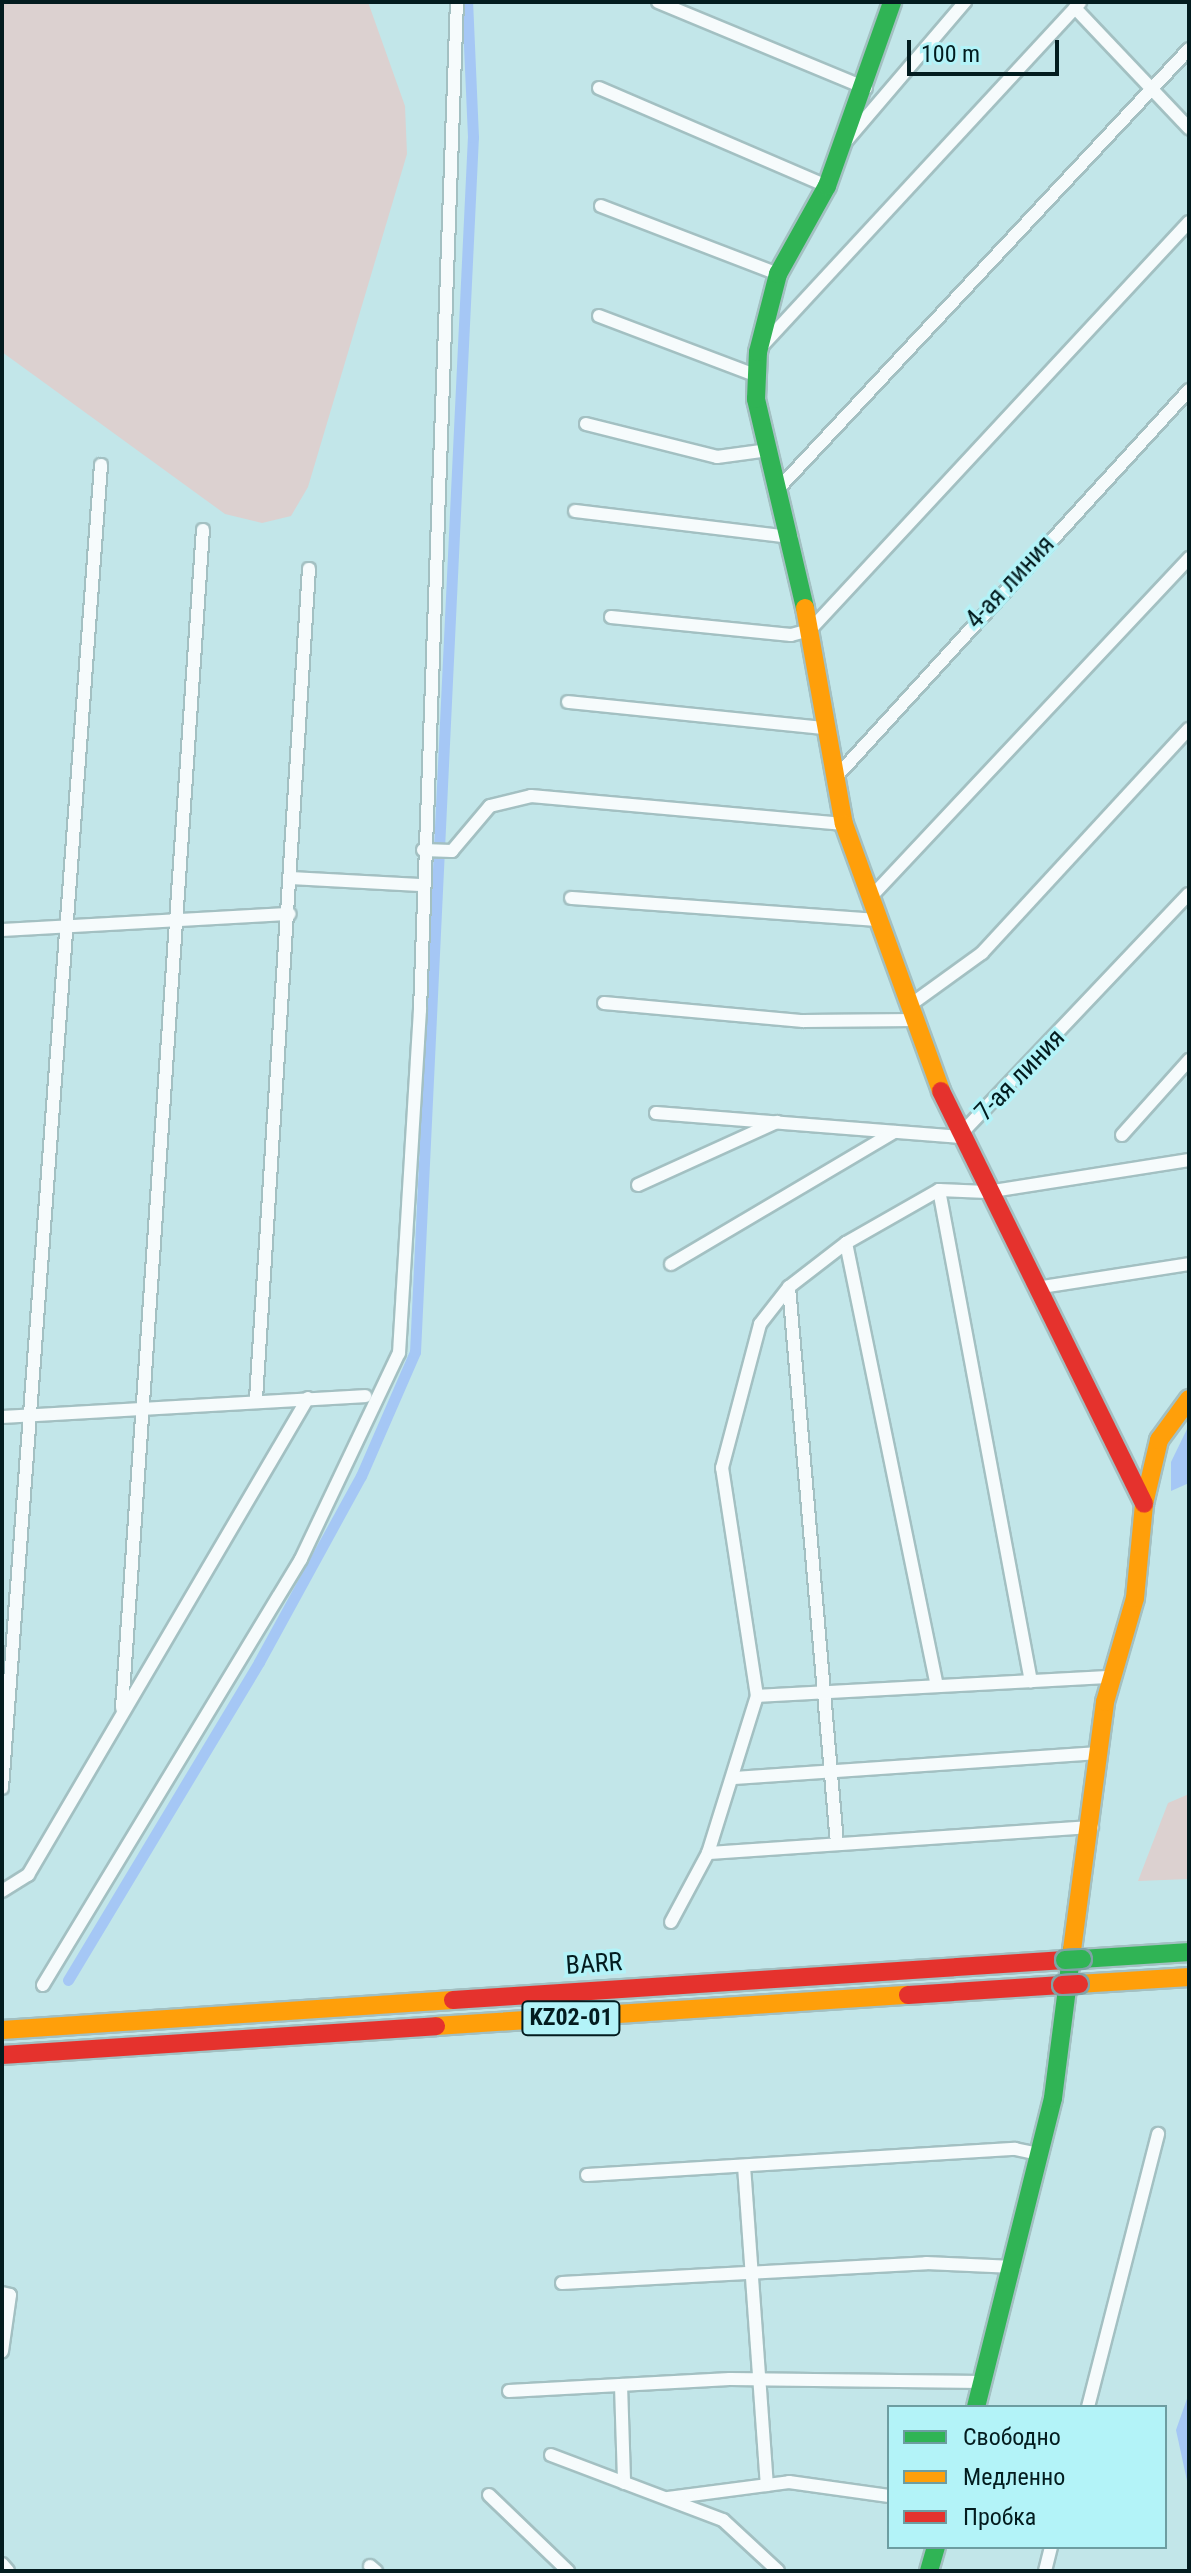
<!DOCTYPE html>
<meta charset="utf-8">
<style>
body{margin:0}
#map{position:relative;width:1191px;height:2573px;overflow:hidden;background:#c2e6e9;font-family:"Roboto Condensed",sans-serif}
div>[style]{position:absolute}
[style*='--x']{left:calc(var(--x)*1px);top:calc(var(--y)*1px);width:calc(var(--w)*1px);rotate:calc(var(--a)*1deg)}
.green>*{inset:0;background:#dcd1d0}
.water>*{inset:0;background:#a5c7f5}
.canal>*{height:11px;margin:-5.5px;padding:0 5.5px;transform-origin:5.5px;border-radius:5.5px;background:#a5c7f5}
.roads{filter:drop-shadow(2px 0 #a3c0c2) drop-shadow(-2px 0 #a3c0c2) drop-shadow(0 2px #a3c0c2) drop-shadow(0 -2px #a3c0c2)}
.street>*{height:12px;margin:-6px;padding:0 6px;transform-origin:6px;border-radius:6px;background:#f6fbfc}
.fast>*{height:18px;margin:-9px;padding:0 9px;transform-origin:9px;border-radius:9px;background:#30b455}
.slow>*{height:18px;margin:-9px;padding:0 9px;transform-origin:9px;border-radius:9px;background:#ff9f0a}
.jam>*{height:18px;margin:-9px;padding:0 9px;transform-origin:9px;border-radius:9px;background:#e5322d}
.bridges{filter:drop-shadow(2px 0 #80a3a6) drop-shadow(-2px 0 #80a3a6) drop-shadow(0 2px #80a3a6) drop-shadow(0 -2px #80a3a6)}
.fast-bridge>*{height:18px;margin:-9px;padding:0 9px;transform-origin:9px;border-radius:9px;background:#30b455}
.jam-bridge>*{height:18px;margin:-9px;padding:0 9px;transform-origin:9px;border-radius:9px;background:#e5322d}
span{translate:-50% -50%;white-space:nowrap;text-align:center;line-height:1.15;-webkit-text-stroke:7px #b3f3f8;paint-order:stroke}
.shield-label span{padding:2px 6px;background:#b3f3f8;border:2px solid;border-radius:6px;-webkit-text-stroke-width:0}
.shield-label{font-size:24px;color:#031c1f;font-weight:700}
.street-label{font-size:26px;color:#031c1f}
.frame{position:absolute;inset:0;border:4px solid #031c1f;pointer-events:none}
.legend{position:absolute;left:887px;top:2405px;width:280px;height:144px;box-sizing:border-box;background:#b3f3f8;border:2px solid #6d9da1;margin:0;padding:10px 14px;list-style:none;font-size:24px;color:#031c1f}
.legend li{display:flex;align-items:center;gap:16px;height:40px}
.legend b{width:40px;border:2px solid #6d9da1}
.scale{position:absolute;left:907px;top:40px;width:152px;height:36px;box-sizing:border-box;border:4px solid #031c1f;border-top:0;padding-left:10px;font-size:24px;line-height:28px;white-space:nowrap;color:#031c1f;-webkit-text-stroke:6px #b3f3f8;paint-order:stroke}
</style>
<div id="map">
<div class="green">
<div style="clip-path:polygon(2px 2px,368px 2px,405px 106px,407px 154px,308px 487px,291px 516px,262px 523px,225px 514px,2px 352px)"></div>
<div style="clip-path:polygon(1189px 1794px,1189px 1879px,1138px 1881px,1168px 1803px)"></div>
</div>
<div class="water">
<div style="clip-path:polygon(1189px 1425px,1189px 1483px,1171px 1491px,1171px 1462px)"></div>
<div style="clip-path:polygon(1189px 2393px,1189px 2490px,1176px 2430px)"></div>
</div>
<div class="canal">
<div style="--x:68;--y:1980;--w:371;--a:-59"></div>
<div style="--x:259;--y:1662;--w:212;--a:-61.3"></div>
<div style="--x:361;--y:1476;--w:135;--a:-66.5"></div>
<div style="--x:415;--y:1352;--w:1216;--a:-87.27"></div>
<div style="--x:473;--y:137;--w:135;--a:-92.5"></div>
</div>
<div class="roads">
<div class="street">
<div style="--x:658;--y:2;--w:225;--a:22.5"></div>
<div style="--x:1075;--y:8;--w:166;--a:46.5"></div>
<div style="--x:599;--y:88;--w:248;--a:23.3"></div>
<div style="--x:847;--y:140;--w:182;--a:-49.5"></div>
<div style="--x:601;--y:206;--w:190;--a:21"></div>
<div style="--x:599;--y:316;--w:167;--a:20.7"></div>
<div style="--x:762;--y:346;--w:468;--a:-47.2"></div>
<div style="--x:586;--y:424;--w:135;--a:14.1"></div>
<div style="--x:717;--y:457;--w:52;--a:-7.7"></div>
<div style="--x:778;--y:489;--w:602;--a:-46.95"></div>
<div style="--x:575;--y:511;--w:218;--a:6.9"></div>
<div style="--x:611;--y:617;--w:181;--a:5.7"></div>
<div style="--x:791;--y:635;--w:20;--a:-15"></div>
<div style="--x:810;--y:630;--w:557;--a:-47.11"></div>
<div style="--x:568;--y:702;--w:258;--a:5.8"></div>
<div style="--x:836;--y:777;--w:524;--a:-47.63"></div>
<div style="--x:423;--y:850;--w:29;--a:2"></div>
<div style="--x:452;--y:851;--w:59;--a:-49.8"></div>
<div style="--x:490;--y:806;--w:42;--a:-13.7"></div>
<div style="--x:531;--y:796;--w:314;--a:5.1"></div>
<div style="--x:292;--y:878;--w:131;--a:3.1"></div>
<div style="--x:571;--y:898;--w:308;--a:4.1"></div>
<div style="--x:869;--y:899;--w:468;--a:-46.8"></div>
<div style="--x:2;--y:930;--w:288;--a:-3.2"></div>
<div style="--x:604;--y:1003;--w:200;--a:5.2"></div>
<div style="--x:803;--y:1021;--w:112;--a:-0.5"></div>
<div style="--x:910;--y:1005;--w:89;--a:-35.8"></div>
<div style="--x:982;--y:953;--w:305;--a:-47.3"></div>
<div style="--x:656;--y:1113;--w:303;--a:4.5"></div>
<div style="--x:958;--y:1137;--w:335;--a:-46.5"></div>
<div style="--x:1122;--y:1135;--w:101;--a:-48.2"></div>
<div style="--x:638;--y:1185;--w:153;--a:-24.4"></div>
<div style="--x:939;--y:1190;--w:500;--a:79.4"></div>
<div style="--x:846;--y:1243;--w:452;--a:78.4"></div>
<div style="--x:671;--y:1264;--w:259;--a:-30.6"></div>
<div style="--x:789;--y:1287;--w:559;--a:85.07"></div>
<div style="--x:1036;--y:1288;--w:155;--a:-8.9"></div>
<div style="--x:256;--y:1399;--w:832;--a:-86.35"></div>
<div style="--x:2;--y:1417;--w:364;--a:-3.3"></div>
<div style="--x:757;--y:1696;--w:354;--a:-3.1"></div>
<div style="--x:122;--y:1708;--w:1181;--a:-86.07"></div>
<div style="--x:733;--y:1778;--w:368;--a:-3.9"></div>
<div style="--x:2;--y:1788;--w:1327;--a:-85.72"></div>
<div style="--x:708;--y:1853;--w:385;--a:-3.9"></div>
<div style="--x:2;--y:1891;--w:31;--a:-32"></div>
<div style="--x:28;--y:1875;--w:553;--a:-59.59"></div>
<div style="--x:671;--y:1922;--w:78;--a:-61.8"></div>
<div style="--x:708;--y:1853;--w:164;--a:-72.7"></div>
<div style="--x:757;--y:1696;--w:231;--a:-98.7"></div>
<div style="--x:722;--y:1468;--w:149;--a:-75.2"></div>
<div style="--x:760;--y:1324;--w:47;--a:-51.9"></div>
<div style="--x:789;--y:1287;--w:72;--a:-37.7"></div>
<div style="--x:846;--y:1243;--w:107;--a:-29.7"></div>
<div style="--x:939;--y:1190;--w:48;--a:2.4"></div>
<div style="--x:987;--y:1192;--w:205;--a:-9"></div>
<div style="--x:43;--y:1985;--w:498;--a:-58.8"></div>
<div style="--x:301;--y:1559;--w:228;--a:-64.6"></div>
<div style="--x:399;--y:1353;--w:344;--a:-86.5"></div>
<div style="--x:420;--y:1010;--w:1009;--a:-87.9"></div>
<div style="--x:744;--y:2166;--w:320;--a:85.9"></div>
<div style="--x:587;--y:2175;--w:429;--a:-3.5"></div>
<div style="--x:1015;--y:2149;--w:25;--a:12"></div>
<div style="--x:562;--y:2283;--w:365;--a:-3.1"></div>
<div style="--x:926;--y:2263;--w:88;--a:2.6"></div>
<div style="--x:2;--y:2293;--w:8;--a:14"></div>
<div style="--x:10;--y:2295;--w:57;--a:98.1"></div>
<div style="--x:621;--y:2385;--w:98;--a:88.2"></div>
<div style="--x:509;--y:2391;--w:221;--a:-3.1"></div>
<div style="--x:730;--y:2379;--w:252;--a:0.7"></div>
<div style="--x:1088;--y:2407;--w:282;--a:-75.6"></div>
<div style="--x:551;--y:2455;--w:184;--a:20.7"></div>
<div style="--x:723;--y:2520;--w:75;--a:42.8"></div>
<div style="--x:489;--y:2495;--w:110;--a:43.9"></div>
<div style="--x:668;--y:2498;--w:122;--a:-7.5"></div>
<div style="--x:789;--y:2482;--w:101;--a:8"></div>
<div style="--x:2;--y:2564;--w:9;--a:49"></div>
<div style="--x:370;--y:2566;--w:8;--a:40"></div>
<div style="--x:1045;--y:2571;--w:25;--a:-76"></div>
</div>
<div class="fast">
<div style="--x:805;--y:608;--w:215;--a:-103.2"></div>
<div style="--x:756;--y:399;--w:47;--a:-87.6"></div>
<div style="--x:758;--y:352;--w:81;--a:-75.6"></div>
<div style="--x:778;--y:274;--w:101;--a:-60.9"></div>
<div style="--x:827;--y:186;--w:195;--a:-70.5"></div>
<div style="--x:1082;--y:1959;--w:107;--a:-3.7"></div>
<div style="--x:976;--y:2407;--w:318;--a:-76"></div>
<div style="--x:1053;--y:2098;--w:149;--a:-82.7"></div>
<div style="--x:929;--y:2571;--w:25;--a:-74"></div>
</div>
<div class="slow">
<div style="--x:805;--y:608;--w:219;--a:79.8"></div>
<div style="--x:844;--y:824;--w:284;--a:70"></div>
<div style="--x:1072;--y:1950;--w:250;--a:-82.4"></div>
<div style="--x:1105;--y:1702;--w:108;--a:-73.9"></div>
<div style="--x:1135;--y:1598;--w:94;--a:-84.5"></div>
<div style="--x:1144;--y:1504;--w:66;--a:-76.8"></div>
<div style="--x:1159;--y:1440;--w:51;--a:-53.8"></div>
<div style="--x:1079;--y:1984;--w:110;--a:-3.6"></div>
<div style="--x:436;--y:2026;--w:473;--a:-3.8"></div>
<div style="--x:2;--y:2030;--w:452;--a:-3.8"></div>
</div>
<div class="jam">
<div style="--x:941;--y:1091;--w:460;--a:63.8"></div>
<div style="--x:908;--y:1995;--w:154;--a:-3.7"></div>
<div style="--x:453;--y:2000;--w:613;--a:-3.74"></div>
<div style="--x:2;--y:2055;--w:435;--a:-3.8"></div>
</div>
</div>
<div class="bridges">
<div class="fast-bridge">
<div style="--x:1065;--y:1960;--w:17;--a:-3"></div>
</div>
<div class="jam-bridge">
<div style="--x:1062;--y:1985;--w:17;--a:-3"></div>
</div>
</div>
<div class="shield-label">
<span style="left:571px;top:2018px">KZ02-01</span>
</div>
<div class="street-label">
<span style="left:1010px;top:582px;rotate:-47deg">4-ая линия</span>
<span style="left:1020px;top:1075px;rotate:-46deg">7-ая линия</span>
<span style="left:594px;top:1964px;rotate:-4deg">BARR</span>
</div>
<div class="frame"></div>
<ul class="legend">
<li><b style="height:10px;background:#30b455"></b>Свободно</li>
<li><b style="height:10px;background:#ff9f0a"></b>Медленно</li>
<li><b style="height:10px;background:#e5322d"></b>Пробка</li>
</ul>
<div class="scale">100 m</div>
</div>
